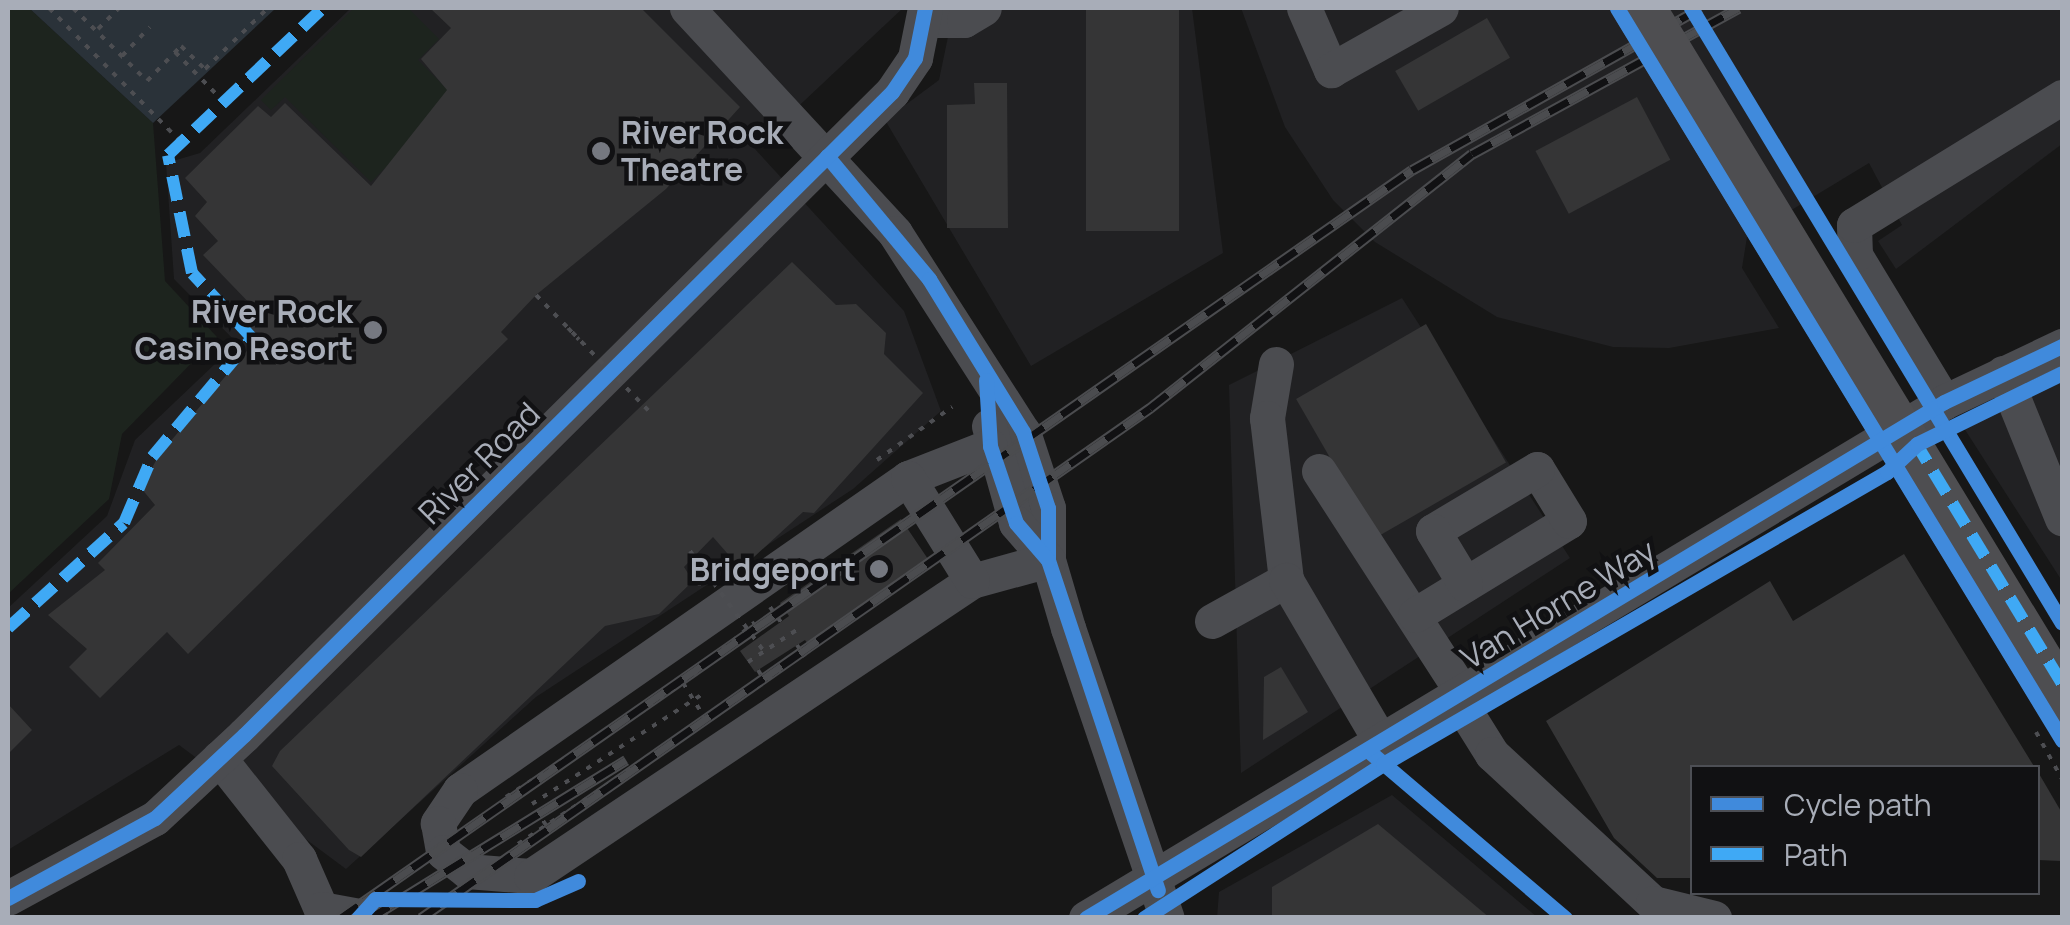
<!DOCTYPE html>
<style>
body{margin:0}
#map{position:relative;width:2070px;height:925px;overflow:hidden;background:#171717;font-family:Manrope,sans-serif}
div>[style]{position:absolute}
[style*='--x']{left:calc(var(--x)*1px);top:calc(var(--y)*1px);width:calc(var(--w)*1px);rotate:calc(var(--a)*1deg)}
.built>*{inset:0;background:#212123}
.green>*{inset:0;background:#1d241e}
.water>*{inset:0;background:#2a3239}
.building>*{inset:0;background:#353536;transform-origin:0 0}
.path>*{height:4px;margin-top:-2px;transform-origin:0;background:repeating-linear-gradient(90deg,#4d4e52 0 5px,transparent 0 13px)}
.minor>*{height:35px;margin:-17.5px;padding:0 17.5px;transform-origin:17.5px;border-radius:17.5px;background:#4b4c50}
.rail>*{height:11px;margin-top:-5.5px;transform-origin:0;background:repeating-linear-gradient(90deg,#111113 0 22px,#4b4c4f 0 44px);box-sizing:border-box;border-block:2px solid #4b4c4f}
.path-bridge>*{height:4px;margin-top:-2px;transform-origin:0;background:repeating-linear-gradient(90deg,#4d4e52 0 5px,transparent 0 13px)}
.highway-bridge>*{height:52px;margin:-26px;padding:0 26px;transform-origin:26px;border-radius:26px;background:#4e4e51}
.quiet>*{height:12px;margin-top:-6px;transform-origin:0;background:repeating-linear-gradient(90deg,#3fa9f5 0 25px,transparent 0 37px)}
.cycleway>*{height:15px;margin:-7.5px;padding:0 7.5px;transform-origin:7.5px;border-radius:7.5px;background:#408adc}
.dots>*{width:28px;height:28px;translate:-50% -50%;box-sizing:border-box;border:5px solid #111113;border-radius:50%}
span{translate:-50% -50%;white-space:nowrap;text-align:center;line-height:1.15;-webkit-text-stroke:9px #111113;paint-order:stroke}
.poi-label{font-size:32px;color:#a8adb8;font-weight:700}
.left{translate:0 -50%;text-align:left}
.right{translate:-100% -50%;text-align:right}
.street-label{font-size:32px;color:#a8adb8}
.frame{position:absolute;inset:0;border:10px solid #a8adb8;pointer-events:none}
.legend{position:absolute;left:1690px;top:765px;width:350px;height:130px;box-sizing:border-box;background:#111113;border:2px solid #4d4f55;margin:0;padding:12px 18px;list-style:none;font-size:30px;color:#a8adb8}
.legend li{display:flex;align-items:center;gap:20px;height:50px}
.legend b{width:50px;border:2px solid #4d4f55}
</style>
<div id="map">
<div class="built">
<div style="clip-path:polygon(351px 8px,903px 8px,754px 148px,904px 311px,941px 411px,853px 489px,536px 697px,346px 869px,179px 745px,8px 850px,8px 608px,107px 516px,135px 440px,237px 343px,174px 279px,166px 163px,200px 153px)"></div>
<div style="clip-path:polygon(954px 8px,1192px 8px,1223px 253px,1031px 366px,885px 120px,939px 80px)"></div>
<div style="clip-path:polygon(1241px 8px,2062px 8px,2062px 144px,1896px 269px,1878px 241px,1902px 225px,1869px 163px,1747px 237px,1742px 268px,1779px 328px,1669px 348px,1613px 347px,1497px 317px,1375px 242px,1333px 200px,1285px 127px)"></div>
<div style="clip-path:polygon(1402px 298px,1570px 558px,1241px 773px,1229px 385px)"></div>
<div style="clip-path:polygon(2062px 380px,2062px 581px,1962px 425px)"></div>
<div style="clip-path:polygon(1392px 795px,1537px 917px,1217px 918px,1219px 892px)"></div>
</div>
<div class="green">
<div style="clip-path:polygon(8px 8px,29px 8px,153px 123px,165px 281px,217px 337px,122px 434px,109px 499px,8px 594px)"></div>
<div style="clip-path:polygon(354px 8px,408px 8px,439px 39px,418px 60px,450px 92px,446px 107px,371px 182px,285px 97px,271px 110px,261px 100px)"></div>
</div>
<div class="water">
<div style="clip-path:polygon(29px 8px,276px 8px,153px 123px)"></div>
</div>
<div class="building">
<div style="clip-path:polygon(430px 8px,641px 8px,740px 107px,666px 189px,536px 295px,501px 332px,508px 339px,188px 654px,167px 632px,100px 698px,69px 667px,87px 649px,48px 615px,105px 570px,98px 563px,155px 505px,141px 488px,159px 455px,256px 340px,246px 324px,257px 311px,203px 255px,218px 241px,195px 216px,207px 202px,185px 178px,258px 106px,271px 117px,285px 103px,371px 186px,447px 90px,421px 59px,451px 28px)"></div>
<div style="left:1086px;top:8px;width:93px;height:223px"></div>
<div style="left:1487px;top:18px;width:46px;height:106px;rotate:60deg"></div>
<div style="clip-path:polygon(974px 83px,1007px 83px,1008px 228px,947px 228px,947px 105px,975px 104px)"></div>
<div style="left:1637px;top:97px;width:71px;height:115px;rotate:62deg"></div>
<div style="clip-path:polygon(792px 262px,836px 305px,856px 304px,886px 333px,884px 354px,923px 393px,814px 513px,803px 512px,741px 569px,713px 537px,684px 567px,693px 581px,659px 614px,605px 626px,361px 857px,349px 850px,272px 766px,280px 751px)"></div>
<div style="left:1426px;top:324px;width:160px;height:150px;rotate:60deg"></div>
<div style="clip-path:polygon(901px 519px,932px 565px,811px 648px,805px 640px,755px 672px,740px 651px,789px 616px,780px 603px)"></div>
<div style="clip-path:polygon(1904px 554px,2035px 768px,1692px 768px,1692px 878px,1657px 878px,1614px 838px,1546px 721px,1770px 581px,1793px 621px)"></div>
<div style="clip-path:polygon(1281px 667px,1308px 712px,1263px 740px,1264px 677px)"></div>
<div style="clip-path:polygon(8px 704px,32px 730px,8px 754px)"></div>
<div style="clip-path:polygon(2038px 772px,2062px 813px,2062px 861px,2038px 860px)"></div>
<div style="clip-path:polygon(1378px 824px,1490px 918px,1272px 918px,1272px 887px)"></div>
</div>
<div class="path">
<div style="--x:49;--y:8;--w:190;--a:45.4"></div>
<div style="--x:73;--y:8;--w:104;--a:44.6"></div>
<div style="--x:147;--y:81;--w:49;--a:-45.8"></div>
<div style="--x:181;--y:46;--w:33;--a:44"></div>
<div style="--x:205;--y:69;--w:88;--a:-44.1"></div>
<div style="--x:98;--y:29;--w:30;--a:-45"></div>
<div style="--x:175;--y:52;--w:71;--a:45.6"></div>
<div style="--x:122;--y:56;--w:40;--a:-46"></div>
<div style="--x:568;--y:328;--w:16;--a:47"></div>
<div style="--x:877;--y:460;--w:92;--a:-35.2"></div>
<div style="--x:695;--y:555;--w:32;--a:81"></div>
<div style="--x:770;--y:607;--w:19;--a:54"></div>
<div style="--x:797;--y:645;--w:14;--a:56"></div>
<div style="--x:758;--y:670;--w:12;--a:59"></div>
<div style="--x:683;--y:683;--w:40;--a:58"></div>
<div style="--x:2036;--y:732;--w:54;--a:61"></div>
<div style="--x:506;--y:797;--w:211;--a:-32.8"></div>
<div style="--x:683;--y:683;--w:94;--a:-40.3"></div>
<div style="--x:546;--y:825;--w:25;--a:-124"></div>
<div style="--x:532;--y:804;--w:201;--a:-32.8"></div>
<div style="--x:518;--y:844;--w:315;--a:-33.5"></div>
</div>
<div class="minor">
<div style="--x:687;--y:8;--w:306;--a:47.2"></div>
<div style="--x:895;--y:233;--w:237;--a:57.3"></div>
<div style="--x:1023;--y:432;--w:80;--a:71.8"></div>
<div style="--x:1048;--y:508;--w:52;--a:90"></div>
<div style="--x:1048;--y:560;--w:71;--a:73.6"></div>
<div style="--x:1068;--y:628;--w:306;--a:71.2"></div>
<div style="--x:1304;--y:8;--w:68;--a:66.5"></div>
<div style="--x:1331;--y:70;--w:126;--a:-29.4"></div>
<div style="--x:924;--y:20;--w:40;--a:0"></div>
<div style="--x:964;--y:20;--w:23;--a:-31"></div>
<div style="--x:1276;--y:364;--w:55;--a:99.5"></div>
<div style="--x:1267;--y:418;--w:163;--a:83.3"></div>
<div style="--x:2003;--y:373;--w:157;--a:67.9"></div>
<div style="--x:1944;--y:402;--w:172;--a:-121.2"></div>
<div style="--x:1855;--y:255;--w:30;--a:-92"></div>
<div style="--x:1854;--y:225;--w:244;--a:-31.6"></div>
<div style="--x:989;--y:426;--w:101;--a:74.4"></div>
<div style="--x:1016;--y:523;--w:49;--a:49.1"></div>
<div style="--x:990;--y:446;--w:88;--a:158.7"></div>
<div style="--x:908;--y:478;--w:546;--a:145.15"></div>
<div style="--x:460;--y:790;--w:40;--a:124"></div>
<div style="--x:438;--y:823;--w:29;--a:80"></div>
<div style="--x:443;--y:852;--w:31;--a:38"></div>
<div style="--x:467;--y:871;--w:64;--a:4.5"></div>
<div style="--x:531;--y:876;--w:531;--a:-33.78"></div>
<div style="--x:972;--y:581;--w:79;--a:-15.4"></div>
<div style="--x:1319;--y:471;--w:265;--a:57.1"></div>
<div style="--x:908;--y:478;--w:121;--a:58.1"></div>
<div style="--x:1415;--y:615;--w:180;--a:-31.4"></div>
<div style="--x:1569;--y:521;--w:61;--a:-121.6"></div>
<div style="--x:1537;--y:469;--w:121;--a:149.2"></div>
<div style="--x:1433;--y:531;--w:62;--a:58.9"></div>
<div style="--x:1212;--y:621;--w:85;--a:-29"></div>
<div style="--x:1286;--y:580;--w:188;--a:59.6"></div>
<div style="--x:1457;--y:698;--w:66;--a:58"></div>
<div style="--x:1492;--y:754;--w:219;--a:42.8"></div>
<div style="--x:1653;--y:903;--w:63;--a:13.8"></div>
<div style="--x:219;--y:758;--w:129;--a:51.6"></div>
<div style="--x:299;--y:859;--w:55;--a:66.3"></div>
<div style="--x:321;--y:909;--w:50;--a:10.4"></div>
<div style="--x:8;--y:898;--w:167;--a:-28.6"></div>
<div style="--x:155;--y:818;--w:122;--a:-43"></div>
<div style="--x:244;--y:735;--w:913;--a:-44.78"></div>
<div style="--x:892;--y:92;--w:41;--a:-55.9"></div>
<div style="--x:915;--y:58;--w:51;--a:-78.7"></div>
<div style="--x:1086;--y:918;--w:1001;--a:-31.02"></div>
<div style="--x:1944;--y:402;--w:131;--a:-25.4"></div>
</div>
<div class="rail">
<div style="--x:340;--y:918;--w:1307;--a:-34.91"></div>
<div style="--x:1412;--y:170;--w:331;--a:-29.3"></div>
<div style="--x:370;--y:918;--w:301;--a:-31.7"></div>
<div style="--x:421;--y:918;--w:890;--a:-34.98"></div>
<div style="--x:1150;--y:408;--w:410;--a:-38.3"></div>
<div style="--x:1472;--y:154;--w:304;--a:-28.7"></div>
</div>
<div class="path-bridge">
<div style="--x:536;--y:295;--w:161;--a:45.8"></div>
<div style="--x:690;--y:551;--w:128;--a:53.6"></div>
<div style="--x:748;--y:662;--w:60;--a:-33.4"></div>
</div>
<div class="highway-bridge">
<div style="--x:1639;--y:8;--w:814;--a:58.67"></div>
</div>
<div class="quiet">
<div style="--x:1914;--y:440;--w:285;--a:58.7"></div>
<div style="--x:8;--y:628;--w:156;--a:-42.2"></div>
<div style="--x:124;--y:523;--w:72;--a:-67"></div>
<div style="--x:152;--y:457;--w:155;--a:-50"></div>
<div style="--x:252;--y:338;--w:88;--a:-132.7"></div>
<div style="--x:192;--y:273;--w:120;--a:-101.5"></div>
<div style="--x:168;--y:155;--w:214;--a:-43.5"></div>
</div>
<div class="cycleway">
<div style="--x:1617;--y:8;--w:857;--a:58.7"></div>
<div style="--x:1691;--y:8;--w:718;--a:58.9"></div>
<div style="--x:827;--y:156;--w:160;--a:50.3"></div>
<div style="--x:929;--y:279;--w:180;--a:58.4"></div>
<div style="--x:1023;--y:432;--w:80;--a:71.8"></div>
<div style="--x:1048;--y:508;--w:52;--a:90"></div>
<div style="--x:1048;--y:560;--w:348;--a:71.6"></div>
<div style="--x:986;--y:380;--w:66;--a:86.5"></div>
<div style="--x:990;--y:446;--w:81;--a:71.3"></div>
<div style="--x:1016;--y:523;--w:49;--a:49.1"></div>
<div style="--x:1371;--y:753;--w:255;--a:40.4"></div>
<div style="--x:8;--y:898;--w:167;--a:-28.6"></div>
<div style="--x:155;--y:818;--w:122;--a:-43"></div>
<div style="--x:244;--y:735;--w:913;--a:-44.78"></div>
<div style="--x:892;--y:92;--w:41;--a:-55.9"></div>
<div style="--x:915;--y:58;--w:51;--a:-78.7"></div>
<div style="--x:358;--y:918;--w:25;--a:-48"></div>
<div style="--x:375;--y:899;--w:160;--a:0.4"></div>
<div style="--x:535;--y:900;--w:47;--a:-23.8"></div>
<div style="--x:1086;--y:918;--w:1001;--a:-31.02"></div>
<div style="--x:1944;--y:402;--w:131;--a:-25.4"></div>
<div style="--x:1144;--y:918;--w:284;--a:-32.8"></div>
<div style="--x:1383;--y:764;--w:582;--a:-30.09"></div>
<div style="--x:1887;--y:472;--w:41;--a:-43"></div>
<div style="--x:1917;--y:444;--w:161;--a:-26.1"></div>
</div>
<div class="dots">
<div style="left:601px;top:151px;background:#757880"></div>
<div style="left:373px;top:330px;background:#757880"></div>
<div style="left:879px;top:569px;background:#757880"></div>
</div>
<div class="poi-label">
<span class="left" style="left:621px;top:151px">River Rock<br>Theatre</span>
<span class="right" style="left:353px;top:330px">River Rock<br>Casino Resort</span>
<span class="right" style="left:856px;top:569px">Bridgeport</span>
</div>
<div class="street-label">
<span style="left:479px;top:463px;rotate:-45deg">River Road</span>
<span style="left:1558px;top:604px;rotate:-31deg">Van Horne Way</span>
</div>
<div class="frame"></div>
<ul class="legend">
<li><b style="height:12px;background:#408adc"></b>Cycle path</li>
<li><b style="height:12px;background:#3fa9f5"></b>Path</li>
</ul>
</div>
